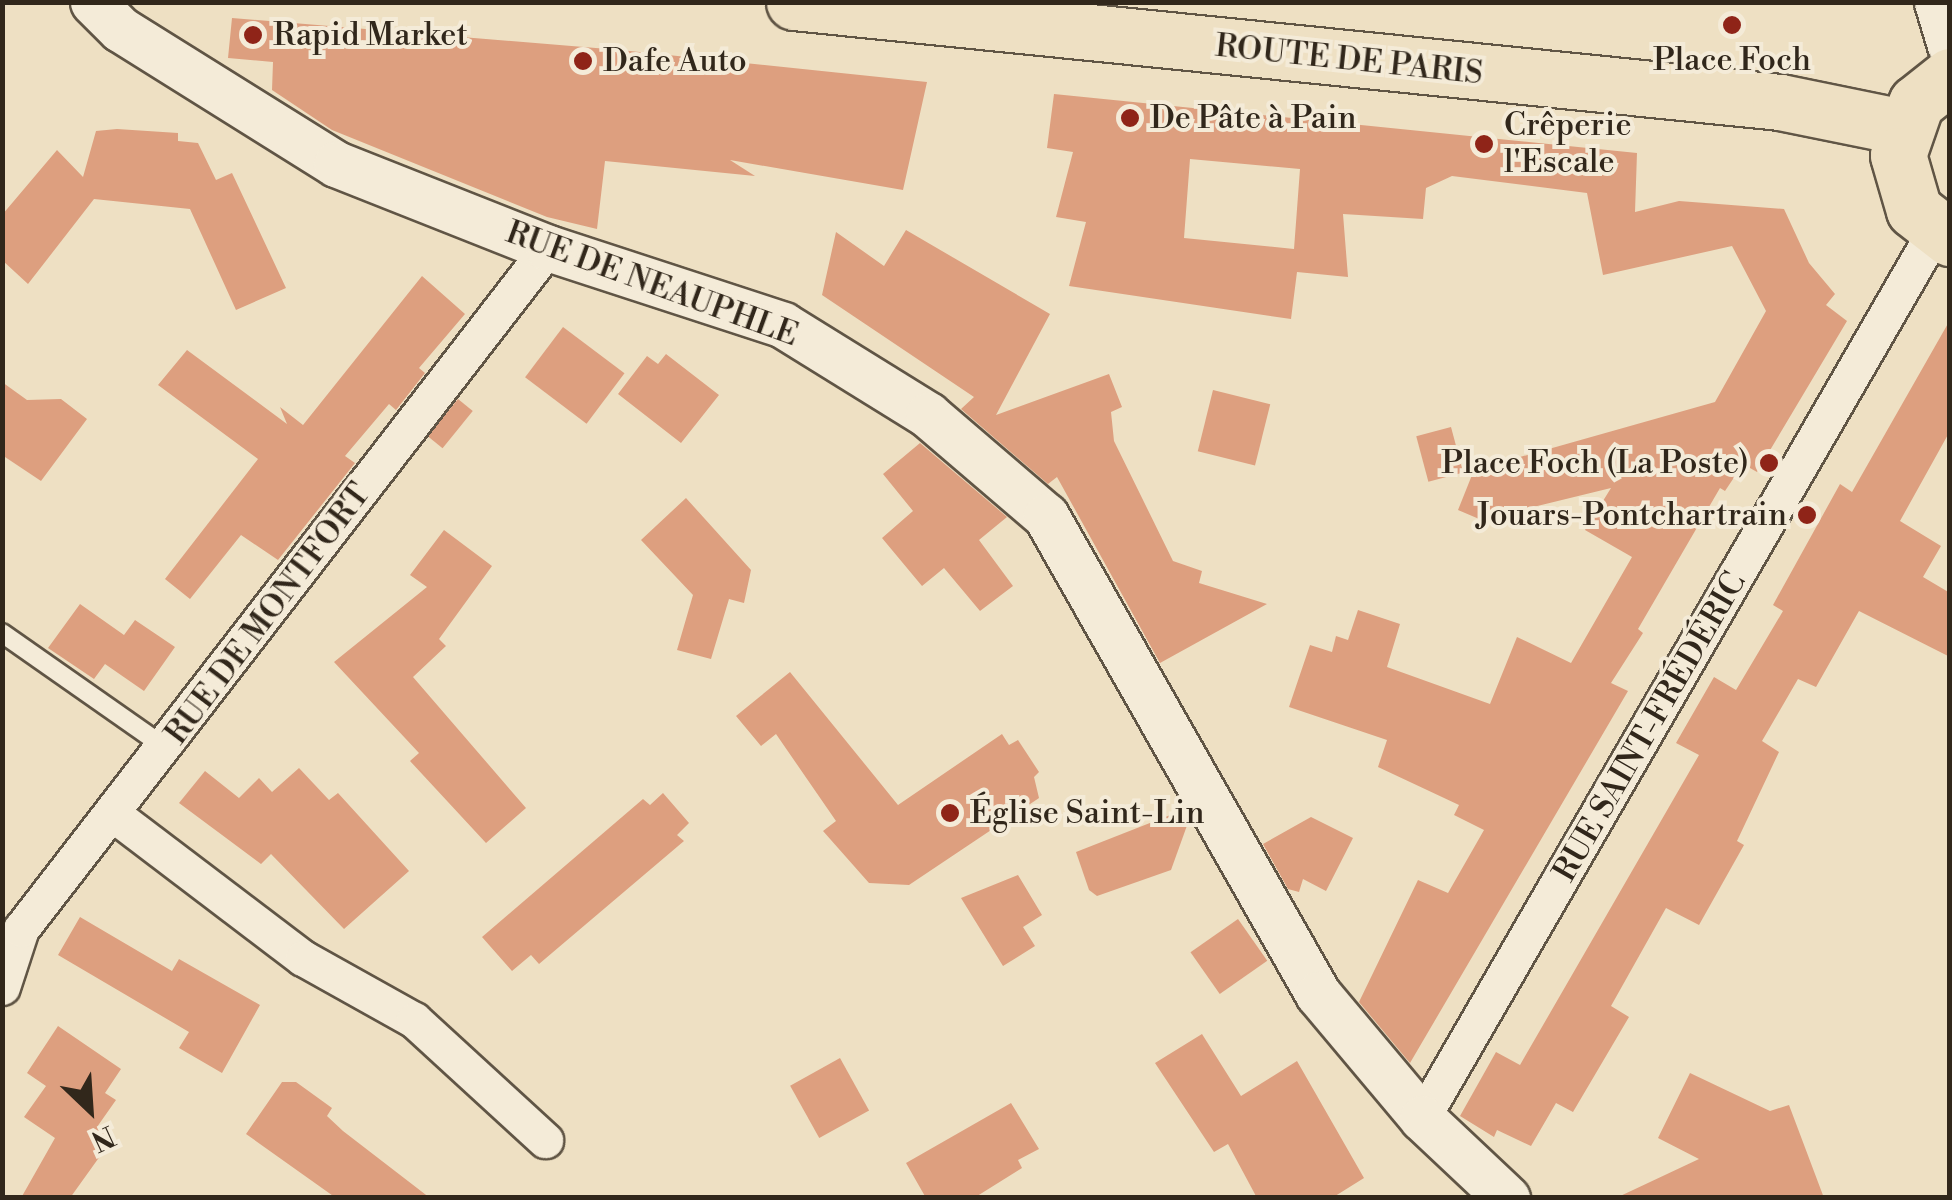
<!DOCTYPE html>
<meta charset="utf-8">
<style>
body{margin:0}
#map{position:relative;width:1952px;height:1200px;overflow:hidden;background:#eee0c3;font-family:"Libre Bodoni",serif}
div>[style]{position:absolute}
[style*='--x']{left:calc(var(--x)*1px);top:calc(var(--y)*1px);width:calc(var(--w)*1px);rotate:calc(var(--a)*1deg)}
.building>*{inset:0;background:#dd9f7f;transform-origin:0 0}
.roads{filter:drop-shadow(2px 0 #605545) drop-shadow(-2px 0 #605545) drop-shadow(0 2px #605545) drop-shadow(0 -2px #605545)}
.service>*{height:18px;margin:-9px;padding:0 9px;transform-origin:9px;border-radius:9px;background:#f4ebd8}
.minor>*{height:35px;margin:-17.5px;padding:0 17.5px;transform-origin:17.5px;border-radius:17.5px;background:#f4ebd8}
.tertiary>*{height:45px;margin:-22.5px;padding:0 22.5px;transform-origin:22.5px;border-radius:22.5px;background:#f4ebd8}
.primary>*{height:55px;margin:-27.5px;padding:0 27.5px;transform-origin:27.5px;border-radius:27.5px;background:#eee0c3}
.dots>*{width:28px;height:28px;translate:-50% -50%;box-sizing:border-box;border:5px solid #f4ebd8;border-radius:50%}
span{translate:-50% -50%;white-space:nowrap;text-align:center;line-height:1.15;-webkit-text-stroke:8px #f4ebd8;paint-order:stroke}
.poi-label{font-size:32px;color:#31271b}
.left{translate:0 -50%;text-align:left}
.right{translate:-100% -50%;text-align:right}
.street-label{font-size:32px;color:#31271b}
.frame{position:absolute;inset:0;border:5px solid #31271b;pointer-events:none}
.north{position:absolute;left:40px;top:1060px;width:100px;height:100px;-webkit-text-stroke:8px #f4ebd8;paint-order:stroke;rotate:155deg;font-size:28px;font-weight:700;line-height:40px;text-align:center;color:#31271b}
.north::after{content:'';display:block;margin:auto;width:35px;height:45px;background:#31271b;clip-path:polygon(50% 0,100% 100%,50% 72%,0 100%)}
</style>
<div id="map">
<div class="building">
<div style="clip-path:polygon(232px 18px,620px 50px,927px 82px,903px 190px,730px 160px,755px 176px,605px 161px,597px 229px,547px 217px,332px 130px,272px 90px,273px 62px,228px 58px)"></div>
<div style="clip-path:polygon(evenodd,1054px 94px,1637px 153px,1635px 212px,1679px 201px,1784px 209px,1809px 263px,1835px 294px,1826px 305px,1847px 321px,1757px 472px,1743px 464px,1725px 491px,1720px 488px,1638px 629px,1643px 633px,1611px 683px,1628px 691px,1410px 1063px,1359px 1002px,1418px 880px,1448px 893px,1484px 830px,1454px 815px,1459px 805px,1378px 767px,1387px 740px,1289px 707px,1310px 645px,1332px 652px,1336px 636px,1348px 640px,1358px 610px,1400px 624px,1387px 667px,1490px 704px,1517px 637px,1571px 663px,1632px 557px,1585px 530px,1611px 488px,1505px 514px,1498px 527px,1458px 510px,1474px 470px,1715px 402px,1766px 311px,1732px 246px,1603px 275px,1587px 193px,1452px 176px,1426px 188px,1423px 219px,1343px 214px,1348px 277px,1297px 272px,1291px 319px,1069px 286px,1086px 222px,1056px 217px,1073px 152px,1047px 148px,1054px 94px,1190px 159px,1300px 169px,1294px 249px,1184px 238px,1190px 159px)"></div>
<div style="clip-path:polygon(117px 129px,178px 133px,178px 141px,198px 143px,216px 180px,232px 173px,286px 288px,236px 310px,190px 209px,94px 199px,28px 284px,2px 260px,2px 215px,57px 150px,83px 177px,96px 131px)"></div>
<div style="clip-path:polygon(906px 230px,1050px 314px,996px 415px,1109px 374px,1122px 407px,1111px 412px,1114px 441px,1173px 561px,1202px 571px,1199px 583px,1267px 604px,1160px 663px,1057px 477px,1048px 484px,961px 409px,974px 397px,822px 295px,836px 232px,884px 266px)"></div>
<div style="clip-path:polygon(422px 276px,465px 314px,419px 368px,425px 373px,396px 410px,389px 404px,345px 456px,355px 463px,278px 560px,241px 535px,190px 599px,165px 579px,258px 459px,158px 385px,187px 350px,287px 424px,280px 407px,303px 425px)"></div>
<div style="clip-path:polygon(1950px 320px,1950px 431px,1900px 521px,1941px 546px,1923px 577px,1950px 593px,1950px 657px,1859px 611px,1816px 687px,1798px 679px,1762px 741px,1779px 752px,1737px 841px,1744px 845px,1699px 925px,1666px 908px,1611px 1006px,1629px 1017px,1573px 1112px,1556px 1103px,1531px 1146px,1497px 1130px,1494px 1137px,1460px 1116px,1496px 1052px,1520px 1065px,1699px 755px,1676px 743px,1714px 677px,1736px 690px,1783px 611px,1773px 605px,1840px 484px,1852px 492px)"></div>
<div style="left:563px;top:327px;width:77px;height:63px;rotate:37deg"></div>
<div style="clip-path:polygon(666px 354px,719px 395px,681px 443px,618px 394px,647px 356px,658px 364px)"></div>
<div style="clip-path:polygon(2px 382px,27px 400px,61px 399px,87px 419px,41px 481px,2px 455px)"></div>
<div style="left:1213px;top:390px;width:59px;height:63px;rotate:14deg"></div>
<div style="left:458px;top:399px;width:19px;height:48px;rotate:39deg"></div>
<div style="left:1451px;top:427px;width:47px;height:36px;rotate:75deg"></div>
<div style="clip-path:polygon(920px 443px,1007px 517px,979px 540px,1013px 586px,980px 611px,944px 568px,922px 586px,882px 538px,913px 511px,883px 474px)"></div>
<div style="clip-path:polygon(686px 498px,751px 570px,744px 603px,729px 599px,711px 659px,677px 650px,693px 595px,641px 540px)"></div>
<div style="clip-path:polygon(444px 530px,492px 566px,439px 639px,446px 646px,413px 677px,526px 808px,486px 843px,410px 761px,419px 753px,334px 662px,427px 587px,410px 575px)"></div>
<div style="clip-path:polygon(80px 604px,124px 635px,135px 620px,175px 647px,144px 691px,105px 664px,94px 679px,48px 648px)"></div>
<div style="clip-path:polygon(790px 672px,898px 805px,1002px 734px,1009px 745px,1018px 740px,1039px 772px,1034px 777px,1039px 798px,909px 885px,869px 883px,823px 831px,836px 821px,776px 734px,761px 746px,736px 716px)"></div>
<div style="clip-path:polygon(299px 768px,329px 800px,338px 793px,409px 871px,344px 929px,271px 854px,261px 864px,179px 803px,205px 771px,239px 798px,259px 778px,272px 792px)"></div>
<div style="clip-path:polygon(663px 793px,689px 823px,677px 835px,684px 841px,539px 964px,531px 955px,512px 971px,482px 937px,643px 799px,650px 805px)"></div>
<div style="clip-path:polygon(1183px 810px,1189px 820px,1171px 870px,1097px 896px,1089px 890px,1076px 852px)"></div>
<div style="clip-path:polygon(1311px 817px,1353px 838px,1326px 891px,1303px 879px,1299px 892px,1288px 889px,1263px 844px)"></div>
<div style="clip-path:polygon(1018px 875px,1042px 915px,1023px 927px,1035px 946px,1003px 966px,961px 898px)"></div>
<div style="clip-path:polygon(80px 917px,172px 971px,179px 959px,260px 1005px,222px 1073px,179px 1048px,189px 1032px,58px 955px)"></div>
<div style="left:1238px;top:919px;width:51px;height:58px;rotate:55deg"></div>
<div style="clip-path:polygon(58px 1026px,121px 1069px,105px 1093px,116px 1100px,97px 1127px,113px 1138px,70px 1198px,21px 1198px,55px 1138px,24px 1117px,46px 1086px,27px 1073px)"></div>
<div style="clip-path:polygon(1202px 1034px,1241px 1096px,1297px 1061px,1364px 1178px,1332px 1198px,1257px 1198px,1228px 1144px,1214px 1152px,1155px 1063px)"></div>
<div style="left:840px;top:1058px;width:60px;height:57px;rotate:61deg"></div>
<div style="clip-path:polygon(1690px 1073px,1770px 1111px,1789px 1105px,1824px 1198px,1616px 1198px,1699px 1159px,1658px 1138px)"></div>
<div style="clip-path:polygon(282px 1082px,296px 1082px,332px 1108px,327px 1116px,343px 1131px,430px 1198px,336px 1198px,246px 1134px)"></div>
<div style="clip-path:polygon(1011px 1103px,1039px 1149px,1018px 1160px,1022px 1168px,974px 1198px,926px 1198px,906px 1163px)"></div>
</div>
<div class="roads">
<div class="service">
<div style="--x:2;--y:633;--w:199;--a:35"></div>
</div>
<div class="minor">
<div style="--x:113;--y:814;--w:238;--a:37.2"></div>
<div style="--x:303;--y:958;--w:127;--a:29.2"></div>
<div style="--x:414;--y:1020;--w:178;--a:42.5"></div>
<div style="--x:2;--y:987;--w:61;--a:-71.9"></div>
<div style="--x:21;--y:929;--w:861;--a:-52.27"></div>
<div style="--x:1422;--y:1118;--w:1025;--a:-59.96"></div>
</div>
<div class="tertiary">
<div style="--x:93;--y:2;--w:38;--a:45"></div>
<div style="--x:120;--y:29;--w:255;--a:32"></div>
<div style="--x:336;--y:164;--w:228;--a:21.6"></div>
<div style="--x:548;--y:248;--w:247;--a:18.1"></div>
<div style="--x:783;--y:325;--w:171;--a:31.8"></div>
<div style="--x:928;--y:415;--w:155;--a:40.6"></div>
<div style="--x:1046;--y:516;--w:550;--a:60.36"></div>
<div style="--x:1318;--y:994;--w:162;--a:50"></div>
<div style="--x:1422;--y:1118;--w:117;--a:43.3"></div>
<div style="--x:1937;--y:2;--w:45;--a:73.2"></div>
</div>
<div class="primary">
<div style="--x:794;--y:2;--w:991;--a:5.79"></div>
<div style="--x:1780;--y:102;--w:126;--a:11.5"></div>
<div style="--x:1950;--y:76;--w:43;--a:141.5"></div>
<div style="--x:1916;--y:103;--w:55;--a:109.1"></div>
<div style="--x:1898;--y:155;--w:57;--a:73.8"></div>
<div style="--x:1914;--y:210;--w:46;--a:37.9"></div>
</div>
</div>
<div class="dots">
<div style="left:1732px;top:25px;background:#8f2418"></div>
<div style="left:253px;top:35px;background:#8f2418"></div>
<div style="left:583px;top:61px;background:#8f2418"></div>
<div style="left:1130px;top:118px;background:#8f2418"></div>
<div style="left:1484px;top:144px;background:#8f2418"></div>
<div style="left:1769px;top:463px;background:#8f2418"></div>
<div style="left:1807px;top:515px;background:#8f2418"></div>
<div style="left:950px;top:813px;background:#8f2418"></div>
</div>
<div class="poi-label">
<span class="left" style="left:273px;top:35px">Rapid Market</span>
<span style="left:1732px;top:60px">Place Foch</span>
<span class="left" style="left:603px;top:61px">Dafe Auto</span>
<span class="left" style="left:1150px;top:118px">De Pâte à Pain</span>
<span class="left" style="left:1504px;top:144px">Crêperie<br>l'Escale</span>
<span class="right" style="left:1749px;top:463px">Place Foch (La Poste)</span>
<span class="right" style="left:1787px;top:515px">Jouars-Pontchartrain</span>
<span class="left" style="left:970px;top:813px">Église Saint-Lin</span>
</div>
<div class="street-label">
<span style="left:1349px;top:60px;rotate:6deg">ROUTE DE PARIS</span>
<span style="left:652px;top:284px;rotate:20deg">RUE DE NEAUPHLE</span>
<span style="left:268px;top:614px;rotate:-53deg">RUE DE MONTFORT</span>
<span style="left:1650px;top:727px;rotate:-60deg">RUE SAINT-FRÉDÉRIC</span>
</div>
<div class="frame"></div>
<div class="north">N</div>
</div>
